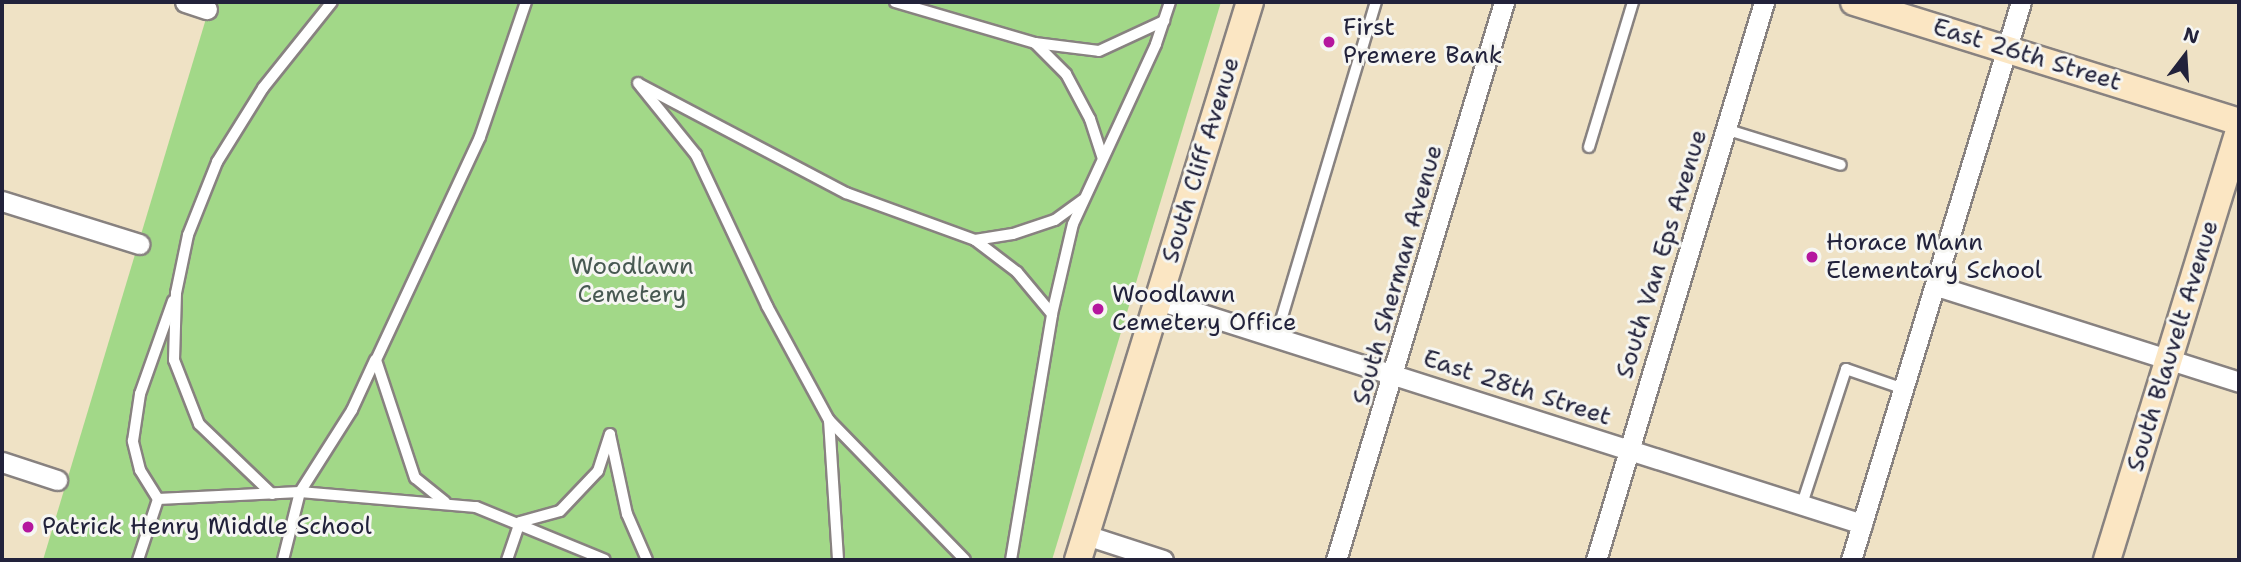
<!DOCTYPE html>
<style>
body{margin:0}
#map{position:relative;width:2241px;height:562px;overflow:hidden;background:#efe2c5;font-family:"Shantell Sans",sans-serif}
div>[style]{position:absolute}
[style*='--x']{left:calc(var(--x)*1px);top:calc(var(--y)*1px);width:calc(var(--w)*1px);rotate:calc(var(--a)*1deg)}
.green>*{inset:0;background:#a2d888}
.roads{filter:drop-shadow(2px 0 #888280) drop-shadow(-2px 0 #888280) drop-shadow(0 2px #888280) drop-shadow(0 -2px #888280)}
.lane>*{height:10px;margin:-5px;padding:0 5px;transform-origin:5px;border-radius:5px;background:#fff}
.street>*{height:19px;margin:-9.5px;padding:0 9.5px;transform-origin:9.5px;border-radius:9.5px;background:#fff}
.secondary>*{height:26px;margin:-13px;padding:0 13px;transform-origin:13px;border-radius:13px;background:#fbe6c3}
.dots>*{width:19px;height:19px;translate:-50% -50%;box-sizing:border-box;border:4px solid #f6f6f2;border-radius:50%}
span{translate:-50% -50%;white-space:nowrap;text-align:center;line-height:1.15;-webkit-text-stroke:6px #f6f6f2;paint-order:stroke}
.poi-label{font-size:24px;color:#22223b}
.left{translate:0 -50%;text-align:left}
.street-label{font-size:24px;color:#22223b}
.park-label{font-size:24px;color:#485952}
.frame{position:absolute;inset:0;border:4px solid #22223b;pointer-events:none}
.north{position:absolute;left:2150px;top:21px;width:70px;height:70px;-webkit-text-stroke:5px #f6f6f2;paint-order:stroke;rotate:17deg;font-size:19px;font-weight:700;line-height:28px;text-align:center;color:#22223b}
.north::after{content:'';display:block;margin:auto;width:24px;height:32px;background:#22223b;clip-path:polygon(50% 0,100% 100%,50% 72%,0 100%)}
</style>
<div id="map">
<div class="green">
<div style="clip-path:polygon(211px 2px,1221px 2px,1052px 560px,43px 560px)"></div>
</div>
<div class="roads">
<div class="lane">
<div style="--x:895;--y:2;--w:146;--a:16.3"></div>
<div style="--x:1035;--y:43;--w:44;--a:45"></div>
<div style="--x:1066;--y:74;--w:51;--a:61.9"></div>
<div style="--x:1090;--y:119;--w:40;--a:72"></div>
<div style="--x:1035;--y:43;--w:64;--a:7.1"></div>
<div style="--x:1099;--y:51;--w:72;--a:-24.8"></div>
<div style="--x:638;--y:83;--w:92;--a:51.1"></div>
<div style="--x:696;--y:155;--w:167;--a:64.8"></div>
<div style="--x:767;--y:306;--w:130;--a:61.5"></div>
<div style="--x:829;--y:420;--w:195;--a:45.8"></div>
<div style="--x:641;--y:85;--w:232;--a:27.8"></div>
<div style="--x:846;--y:193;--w:137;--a:20"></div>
<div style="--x:975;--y:240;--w:53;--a:37.3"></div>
<div style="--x:1017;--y:272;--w:55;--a:50.2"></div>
<div style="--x:1725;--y:129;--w:121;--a:17.2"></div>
<div style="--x:1589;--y:147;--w:152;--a:-73.1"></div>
<div style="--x:975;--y:240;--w:38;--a:-9"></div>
<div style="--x:1013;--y:234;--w:44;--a:-18.4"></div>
<div style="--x:1055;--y:220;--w:34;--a:-36"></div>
<div style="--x:1276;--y:337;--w:350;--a:-73.4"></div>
<div style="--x:829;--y:420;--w:140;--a:86.3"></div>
<div style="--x:610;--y:435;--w:81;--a:77.9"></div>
<div style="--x:627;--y:514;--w:50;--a:66.5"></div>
<div style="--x:272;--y:494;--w:101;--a:-136.2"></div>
<div style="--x:199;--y:424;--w:69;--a:-111.3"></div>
<div style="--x:174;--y:360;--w:67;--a:-88.3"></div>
<div style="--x:176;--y:293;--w:59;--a:-78.3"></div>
<div style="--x:188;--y:235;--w:79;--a:-68.3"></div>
<div style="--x:217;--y:162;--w:87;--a:-58.1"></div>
<div style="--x:263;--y:88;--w:110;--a:-51.3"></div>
<div style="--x:158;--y:499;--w:34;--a:-122"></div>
<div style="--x:140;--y:470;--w:30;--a:-104"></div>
<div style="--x:133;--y:441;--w:48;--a:-81.5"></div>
<div style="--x:140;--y:394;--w:99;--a:-70.5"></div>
<div style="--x:445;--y:502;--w:38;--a:-141"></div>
<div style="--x:415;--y:478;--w:124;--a:-108.3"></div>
<div style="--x:376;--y:360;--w:246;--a:-65"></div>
<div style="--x:480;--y:137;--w:143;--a:-71.2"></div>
<div style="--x:1802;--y:504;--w:142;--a:-71.9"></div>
<div style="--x:1846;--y:369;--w:61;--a:19"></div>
<div style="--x:138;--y:560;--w:64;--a:-71.8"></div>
<div style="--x:158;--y:499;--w:142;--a:-2.8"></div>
<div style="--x:300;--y:492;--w:177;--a:4.9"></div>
<div style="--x:476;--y:507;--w:139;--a:22.3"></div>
<div style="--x:283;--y:560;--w:70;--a:-76"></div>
<div style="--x:300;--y:492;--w:97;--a:-57.6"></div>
<div style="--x:352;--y:410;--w:55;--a:-65.3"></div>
<div style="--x:507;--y:560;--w:40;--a:-71.1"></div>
<div style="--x:520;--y:522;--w:41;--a:-15.4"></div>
<div style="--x:560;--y:511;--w:55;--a:-46.5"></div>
<div style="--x:598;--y:471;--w:39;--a:-72"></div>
<div style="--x:1011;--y:560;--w:249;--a:-80.5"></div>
<div style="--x:1052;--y:314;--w:92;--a:-76.9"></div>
<div style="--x:1073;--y:224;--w:198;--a:-65.2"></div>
<div style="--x:1156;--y:44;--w:44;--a:-71.6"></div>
</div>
<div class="street">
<div style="--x:185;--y:2;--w:23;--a:18"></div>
<div style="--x:2;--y:201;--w:144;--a:17.4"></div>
<div style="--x:1937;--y:286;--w:317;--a:17.6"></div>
<div style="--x:1158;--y:300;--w:739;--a:17.65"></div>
<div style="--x:2;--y:462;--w:58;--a:18.1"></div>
<div style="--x:1086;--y:535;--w:81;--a:18"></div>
<div style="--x:1336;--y:560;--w:583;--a:-73.24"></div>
<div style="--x:1596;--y:560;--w:583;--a:-73.24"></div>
<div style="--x:1851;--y:560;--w:583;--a:-73.06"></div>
</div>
<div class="secondary">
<div style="--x:1854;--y:2;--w:403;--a:17.3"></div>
<div style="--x:1078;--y:560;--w:584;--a:-72.87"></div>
<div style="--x:2107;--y:560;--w:449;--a:-72.9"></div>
</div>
</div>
<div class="dots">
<div style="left:1329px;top:42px;background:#b5179e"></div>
<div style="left:1812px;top:257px;background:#b5179e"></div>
<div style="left:1098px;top:309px;background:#b5179e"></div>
<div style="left:28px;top:527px;background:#b5179e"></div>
</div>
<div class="poi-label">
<span class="left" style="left:1343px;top:42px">First<br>Premere Bank</span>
<span class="left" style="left:1826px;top:257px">Horace Mann<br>Elementary School</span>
<span class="left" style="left:1112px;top:309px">Woodlawn<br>Cemetery Office</span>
<span class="left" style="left:42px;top:527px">Patrick Henry Middle School</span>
</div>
<div class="street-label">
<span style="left:2027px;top:55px;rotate:17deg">East 26th Street</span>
<span style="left:1201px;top:160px;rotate:-73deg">South Cliff Avenue</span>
<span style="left:1662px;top:254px;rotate:-73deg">South Van Eps Avenue</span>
<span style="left:1398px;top:275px;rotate:-74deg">South Sherman Avenue</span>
<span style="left:2173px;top:346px;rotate:-73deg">South Blauvelt Avenue</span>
<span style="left:1517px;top:388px;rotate:18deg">East 28th Street</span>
</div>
<div class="park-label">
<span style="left:632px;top:281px">Woodlawn<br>Cemetery</span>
</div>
<div class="frame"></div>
<div class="north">N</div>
</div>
